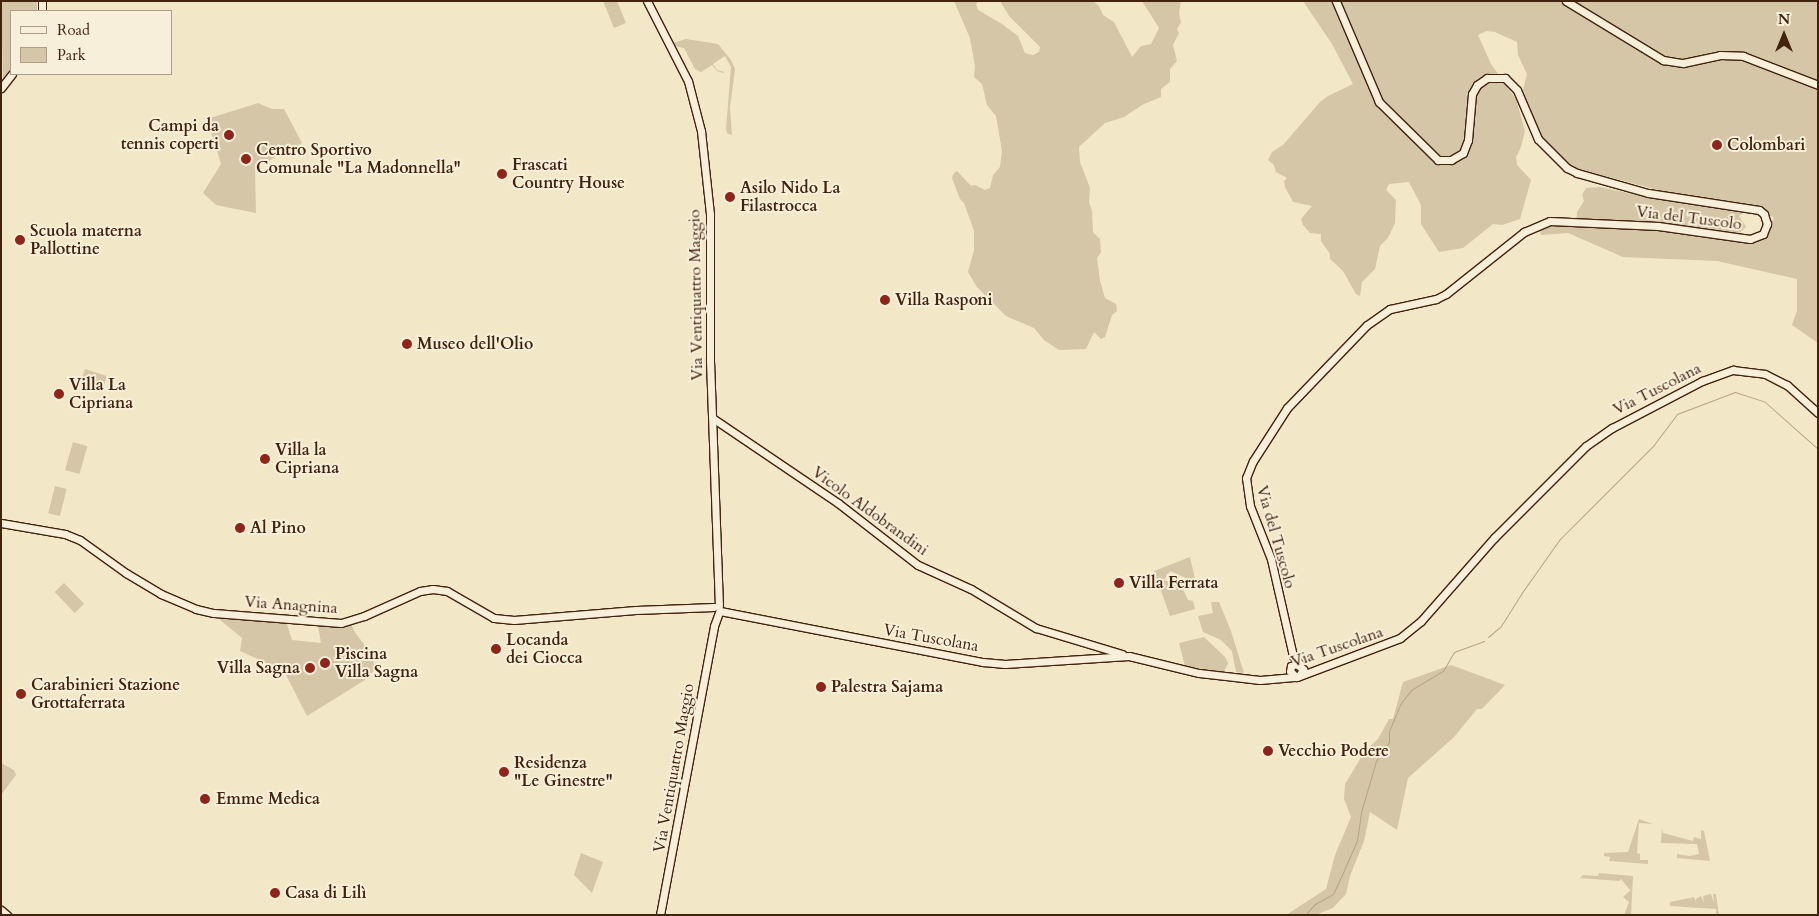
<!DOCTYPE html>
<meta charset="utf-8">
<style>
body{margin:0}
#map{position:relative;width:1819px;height:916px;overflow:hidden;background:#f2e7c6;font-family:Cardo,serif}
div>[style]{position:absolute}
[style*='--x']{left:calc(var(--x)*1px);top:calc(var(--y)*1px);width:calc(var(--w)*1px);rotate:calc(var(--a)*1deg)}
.green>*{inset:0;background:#d4c6a7;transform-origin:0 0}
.stream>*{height:1px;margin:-0.5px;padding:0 0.5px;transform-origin:0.5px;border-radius:0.5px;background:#b6a487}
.roads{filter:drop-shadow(1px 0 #41230e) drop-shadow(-1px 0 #41230e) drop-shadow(0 1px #41230e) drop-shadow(0 -1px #41230e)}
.secondary>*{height:7px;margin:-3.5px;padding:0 3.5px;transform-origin:3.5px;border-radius:3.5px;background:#f7efda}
.dots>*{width:14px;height:14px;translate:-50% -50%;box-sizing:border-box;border:2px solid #f7efda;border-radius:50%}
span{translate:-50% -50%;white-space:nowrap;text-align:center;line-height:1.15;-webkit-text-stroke:4px #f7efda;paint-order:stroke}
.poi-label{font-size:16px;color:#41230e;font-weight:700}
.right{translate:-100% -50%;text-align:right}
.left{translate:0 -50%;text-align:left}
.street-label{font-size:16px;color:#41230e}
.frame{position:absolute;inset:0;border:2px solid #41230e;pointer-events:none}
.legend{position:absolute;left:10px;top:10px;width:162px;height:65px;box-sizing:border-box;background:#f7efda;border:1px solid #ae9d88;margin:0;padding:6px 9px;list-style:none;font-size:15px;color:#41230e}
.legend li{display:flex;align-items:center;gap:10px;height:25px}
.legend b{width:25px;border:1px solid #ae9d88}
.north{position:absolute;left:1759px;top:10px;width:50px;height:50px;-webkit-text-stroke:4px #f7efda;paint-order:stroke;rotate:0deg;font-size:14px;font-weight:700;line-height:20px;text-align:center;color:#41230e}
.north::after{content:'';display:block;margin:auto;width:18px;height:22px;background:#41230e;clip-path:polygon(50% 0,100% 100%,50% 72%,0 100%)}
</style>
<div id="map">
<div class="green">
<div style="clip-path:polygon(1px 1px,37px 1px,37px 11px,11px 11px,11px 70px,3px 81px)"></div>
<div style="clip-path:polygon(603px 1px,617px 1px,626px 23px,614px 28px)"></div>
<div style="clip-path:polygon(954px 1px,979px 1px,976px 4px,978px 10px,1002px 24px,1018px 36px,1025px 53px,1033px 55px,1039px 52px,1040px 47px,1009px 16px,1000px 1px,1093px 1px,1099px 6px,1103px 15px,1114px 22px,1132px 57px,1141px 46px,1151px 44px,1159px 28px,1142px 1px,1181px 1px,1179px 13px,1181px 22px,1177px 29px,1179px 33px,1173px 45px,1177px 61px,1170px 69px,1170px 82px,1161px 89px,1161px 97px,1142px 105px,1124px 117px,1105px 123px,1079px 147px,1080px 162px,1090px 188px,1089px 202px,1092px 211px,1093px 232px,1100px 239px,1101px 252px,1097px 258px,1100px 281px,1105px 298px,1116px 304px,1117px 311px,1112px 315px,1105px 337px,1101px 339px,1094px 332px,1086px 349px,1059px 350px,1044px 340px,1034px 328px,1006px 316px,977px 287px,968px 272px,974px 250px,974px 231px,964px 203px,960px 199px,952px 178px,954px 173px,957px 171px,971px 186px,975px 185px,985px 190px,990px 188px,993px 175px,1000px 167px,1002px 151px,996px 116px,987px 105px,982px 84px,974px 77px,975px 66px,970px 38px)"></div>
<div style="clip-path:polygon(evenodd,1303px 1px,1818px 1px,1818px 343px,1792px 325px,1797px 311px,1797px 279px,1717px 261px,1623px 257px,1568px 233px,1541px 235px,1540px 231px,1544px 225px,1576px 224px,1577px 212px,1584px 201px,1582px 195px,1586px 188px,1600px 187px,1646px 197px,1658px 190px,1567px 166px,1543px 139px,1528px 112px,1529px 109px,1523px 90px,1527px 74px,1518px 55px,1517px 42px,1495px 32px,1487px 31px,1478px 35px,1491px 64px,1516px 99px,1525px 131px,1521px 147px,1516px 157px,1517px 165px,1531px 180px,1520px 219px,1502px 225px,1493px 224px,1463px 248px,1439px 252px,1421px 224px,1421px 205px,1409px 182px,1389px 184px,1386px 190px,1396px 200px,1395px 223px,1388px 238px,1380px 246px,1375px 269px,1362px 282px,1360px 296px,1356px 294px,1343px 271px,1330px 259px,1330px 254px,1321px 241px,1321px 234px,1310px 233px,1303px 225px,1301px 219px,1312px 206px,1293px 202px,1285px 187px,1284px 181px,1287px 178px,1276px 172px,1274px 165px,1268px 160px,1272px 152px,1283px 145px,1320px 102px,1328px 96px,1353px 84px,1332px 44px,1303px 1px,1760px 209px,1774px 218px,1764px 236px,1701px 235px,1706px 229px,1738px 234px,1746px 227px,1739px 216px,1745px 211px,1760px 209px)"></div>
<div style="clip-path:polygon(686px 39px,718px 44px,731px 60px,735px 69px,730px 108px,732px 135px,727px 133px,726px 129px,731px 67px,725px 56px,713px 64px,717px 70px,724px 72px,723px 73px,717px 71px,712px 65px,701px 72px,695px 69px,684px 48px,674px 46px,673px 43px)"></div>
<div style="clip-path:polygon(258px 103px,272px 109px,284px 109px,302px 143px,255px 168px,256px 213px,216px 205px,203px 193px,221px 164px,207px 119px)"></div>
<div style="left:85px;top:369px;width:23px;height:12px;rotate:18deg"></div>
<div style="left:73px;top:442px;width:15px;height:29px;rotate:16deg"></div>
<div style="left:55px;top:486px;width:12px;height:28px;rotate:14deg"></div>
<div style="clip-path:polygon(1190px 557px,1195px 579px,1188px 579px,1170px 571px,1164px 580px,1182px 587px,1188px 600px,1193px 601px,1195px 609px,1170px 616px,1154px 571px)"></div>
<div style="left:64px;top:583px;width:29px;height:13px;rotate:46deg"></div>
<div style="clip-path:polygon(1211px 602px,1219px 602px,1231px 631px,1244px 673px,1236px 672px,1232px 651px,1221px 640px,1203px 632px,1198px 616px,1213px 613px)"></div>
<div style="clip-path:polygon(223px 617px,286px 621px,292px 640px,321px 643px,318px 626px,350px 621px,354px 631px,369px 651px,376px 668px,365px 680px,307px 716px,284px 671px,240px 651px,242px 638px,220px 620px)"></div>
<div style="clip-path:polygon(1204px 637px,1225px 657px,1228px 663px,1224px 672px,1185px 666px,1179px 643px)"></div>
<div style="clip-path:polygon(1451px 665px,1505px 685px,1482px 709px,1477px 709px,1454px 737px,1408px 778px,1397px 830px,1370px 812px,1364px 841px,1350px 876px,1346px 894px,1333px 908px,1315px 915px,1286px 915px,1326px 889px,1335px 855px,1351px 817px,1344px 799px,1345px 784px,1365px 751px,1378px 739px,1389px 719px,1393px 719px,1403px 682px)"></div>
<div style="clip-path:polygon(1px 763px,14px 770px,16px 775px,1px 795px)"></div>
<div style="clip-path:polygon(1639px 819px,1653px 824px,1639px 823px,1637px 853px,1640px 854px,1640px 860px,1648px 860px,1648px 864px,1609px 861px,1610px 857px,1604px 856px,1604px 853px,1628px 852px)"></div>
<div style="clip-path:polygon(1662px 829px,1663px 833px,1693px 841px,1694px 837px,1701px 839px,1701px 830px,1704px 831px,1710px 861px,1677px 858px,1677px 854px,1689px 856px,1699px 854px,1697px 844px,1661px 843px)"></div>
<div style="clip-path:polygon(581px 853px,603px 862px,592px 893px,574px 875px)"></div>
<div style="clip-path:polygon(1599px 873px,1633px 876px,1631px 915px,1624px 915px,1629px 902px,1623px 897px,1632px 889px,1630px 890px,1621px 879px,1619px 881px,1580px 878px,1583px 875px,1598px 876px)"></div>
<div style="clip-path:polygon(1711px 894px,1714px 903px,1713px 894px,1716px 894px,1719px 915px,1716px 915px,1716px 909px,1670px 906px,1670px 902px,1694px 897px,1696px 902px,1696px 899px,1701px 896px,1704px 903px,1703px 896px)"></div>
</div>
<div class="stream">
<div style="--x:1488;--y:637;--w:17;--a:-40"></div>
<div style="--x:1501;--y:626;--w:41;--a:-57.8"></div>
<div style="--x:1523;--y:591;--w:64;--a:-54.6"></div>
<div style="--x:1560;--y:539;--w:132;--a:-45"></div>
<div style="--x:1653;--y:446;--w:40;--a:-53"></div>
<div style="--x:1677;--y:414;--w:62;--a:-20.8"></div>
<div style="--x:1735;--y:392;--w:32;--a:18"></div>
<div style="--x:1765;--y:402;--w:71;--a:41.6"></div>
<div style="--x:1305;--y:915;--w:15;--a:-48"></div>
<div style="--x:1315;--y:904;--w:21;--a:-29"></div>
<div style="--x:1333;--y:894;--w:26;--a:-65"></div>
<div style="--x:1344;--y:870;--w:32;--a:-66"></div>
<div style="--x:1357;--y:841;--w:29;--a:-82"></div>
<div style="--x:1361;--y:812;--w:53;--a:-73.6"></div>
<div style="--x:1376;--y:761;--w:23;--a:-56"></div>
<div style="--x:1389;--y:742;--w:11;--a:-90"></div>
<div style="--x:1389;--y:731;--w:30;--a:-67"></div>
<div style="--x:1401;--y:703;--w:16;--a:-52"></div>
<div style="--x:1411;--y:690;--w:37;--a:-31"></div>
<div style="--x:1443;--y:671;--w:22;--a:-60"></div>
<div style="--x:1454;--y:652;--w:32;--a:-20"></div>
</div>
<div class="roads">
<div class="secondary">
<div style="--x:647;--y:1;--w:90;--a:62.9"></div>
<div style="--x:688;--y:81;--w:52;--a:75.4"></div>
<div style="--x:701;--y:131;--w:83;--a:83.8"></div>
<div style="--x:710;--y:214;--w:147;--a:90"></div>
<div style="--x:710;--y:361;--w:245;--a:87.9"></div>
<div style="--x:1566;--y:1;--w:114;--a:31.3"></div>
<div style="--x:1663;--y:60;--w:20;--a:9"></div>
<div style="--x:1683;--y:63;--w:38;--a:-12"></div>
<div style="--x:1720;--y:55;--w:23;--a:2"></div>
<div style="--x:1743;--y:56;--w:80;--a:21.1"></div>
<div style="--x:42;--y:11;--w:10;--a:-90"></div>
<div style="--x:1;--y:88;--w:18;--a:-52"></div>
<div style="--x:714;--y:419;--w:150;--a:34.1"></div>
<div style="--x:838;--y:503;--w:101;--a:37.8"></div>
<div style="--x:918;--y:565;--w:58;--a:24.4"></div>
<div style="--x:971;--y:589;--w:76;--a:31"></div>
<div style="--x:1036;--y:628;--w:90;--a:16.8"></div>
<div style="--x:1;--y:523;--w:65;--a:9.8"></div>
<div style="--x:65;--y:534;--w:16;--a:22"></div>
<div style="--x:80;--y:540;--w:57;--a:35.7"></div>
<div style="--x:126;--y:573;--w:41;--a:31"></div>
<div style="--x:161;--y:594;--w:38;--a:23"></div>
<div style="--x:196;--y:609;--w:18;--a:13"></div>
<div style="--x:214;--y:613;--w:127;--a:4.5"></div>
<div style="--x:341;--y:623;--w:24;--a:-17"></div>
<div style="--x:364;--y:616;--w:61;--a:-24.1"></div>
<div style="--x:420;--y:591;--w:13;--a:-9"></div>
<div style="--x:433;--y:589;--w:14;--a:8"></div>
<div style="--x:447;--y:591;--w:54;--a:29.9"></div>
<div style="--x:494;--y:618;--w:20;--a:6"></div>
<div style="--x:514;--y:620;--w:122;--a:-4.7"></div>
<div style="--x:636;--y:610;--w:78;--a:-2.2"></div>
<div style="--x:720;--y:611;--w:268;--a:11"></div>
<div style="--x:983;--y:662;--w:22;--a:5"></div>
<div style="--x:1005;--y:664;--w:124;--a:-3.7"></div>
<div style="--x:1129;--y:656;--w:72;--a:13.7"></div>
<div style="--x:1199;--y:673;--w:61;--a:6.5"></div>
<div style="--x:1260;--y:680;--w:37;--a:-5"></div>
<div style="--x:1297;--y:677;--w:110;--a:-20.7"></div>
<div style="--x:1400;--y:638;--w:27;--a:-39"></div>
<div style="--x:1421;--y:621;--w:111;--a:-48.7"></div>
<div style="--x:1494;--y:538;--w:130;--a:-45"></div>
<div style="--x:1586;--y:446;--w:32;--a:-35"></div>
<div style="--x:1612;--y:428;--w:102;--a:-27.6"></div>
<div style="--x:1702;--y:381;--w:33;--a:-20"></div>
<div style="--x:1733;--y:370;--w:32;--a:7"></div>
<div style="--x:1765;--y:374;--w:25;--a:27"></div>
<div style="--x:1787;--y:385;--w:42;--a:42.1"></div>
<div style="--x:1300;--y:664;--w:11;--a:-131"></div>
<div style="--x:1293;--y:656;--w:99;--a:-102.8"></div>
<div style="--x:1271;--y:559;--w:57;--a:-111.6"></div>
<div style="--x:1250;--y:506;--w:28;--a:-98"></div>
<div style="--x:1246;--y:478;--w:18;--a:-68"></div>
<div style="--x:1253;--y:461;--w:63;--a:-57.3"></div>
<div style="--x:1287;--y:408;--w:115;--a:-46.1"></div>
<div style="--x:1367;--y:325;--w:28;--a:-35"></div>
<div style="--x:1390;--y:309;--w:47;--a:-12.3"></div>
<div style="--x:1436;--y:299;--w:11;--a:-27"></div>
<div style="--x:1446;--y:294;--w:100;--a:-38.5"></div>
<div style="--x:1524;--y:232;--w:28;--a:-23"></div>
<div style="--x:1550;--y:221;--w:108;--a:2.7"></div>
<div style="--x:1658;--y:226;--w:93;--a:8"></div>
<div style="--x:1750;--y:239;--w:14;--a:-21"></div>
<div style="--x:1763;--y:234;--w:11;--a:-68"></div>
<div style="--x:1767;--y:224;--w:10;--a:-107"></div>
<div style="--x:1764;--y:214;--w:6;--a:-141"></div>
<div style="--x:1759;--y:210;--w:112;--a:-171.3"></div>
<div style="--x:1648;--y:193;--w:74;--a:-164.3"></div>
<div style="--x:1577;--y:173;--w:11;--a:-153"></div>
<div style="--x:1567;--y:168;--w:41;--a:-135"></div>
<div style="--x:1538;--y:139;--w:53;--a:-113.2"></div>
<div style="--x:1517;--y:90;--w:17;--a:-135"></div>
<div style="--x:1505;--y:78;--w:18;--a:180"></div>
<div style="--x:1487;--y:78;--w:12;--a:145"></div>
<div style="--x:1477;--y:85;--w:10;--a:119"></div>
<div style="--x:1472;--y:94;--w:46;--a:95"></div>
<div style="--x:1468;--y:140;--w:14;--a:111"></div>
<div style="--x:1463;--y:153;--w:14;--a:150"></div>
<div style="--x:1451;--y:160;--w:13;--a:180"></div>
<div style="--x:1438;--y:160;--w:83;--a:-135.5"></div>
<div style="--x:1379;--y:102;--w:110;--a:-113.1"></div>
<div style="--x:1296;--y:677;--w:8;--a:-135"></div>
<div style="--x:1290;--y:671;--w:5;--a:-79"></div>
<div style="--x:1291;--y:666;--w:5;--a:-22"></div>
<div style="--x:1296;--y:664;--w:9;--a:36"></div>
<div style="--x:1303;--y:669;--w:8;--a:120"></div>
<div style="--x:1;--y:910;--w:8;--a:40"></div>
<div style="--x:660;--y:915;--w:294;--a:-79.4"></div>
<div style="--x:714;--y:626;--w:15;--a:-70"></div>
</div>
</div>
<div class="dots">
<div style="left:229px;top:135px;background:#8f2418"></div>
<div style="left:1717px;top:145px;background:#8f2418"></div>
<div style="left:246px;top:159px;background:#8f2418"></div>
<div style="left:502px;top:174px;background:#8f2418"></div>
<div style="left:730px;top:197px;background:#8f2418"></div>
<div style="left:20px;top:240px;background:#8f2418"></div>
<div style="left:885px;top:300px;background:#8f2418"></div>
<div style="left:407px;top:344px;background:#8f2418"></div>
<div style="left:59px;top:394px;background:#8f2418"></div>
<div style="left:265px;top:459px;background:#8f2418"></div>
<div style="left:240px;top:528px;background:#8f2418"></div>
<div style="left:1119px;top:583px;background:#8f2418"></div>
<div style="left:496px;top:649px;background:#8f2418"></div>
<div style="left:325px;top:663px;background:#8f2418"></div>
<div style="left:310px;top:668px;background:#8f2418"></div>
<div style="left:821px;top:687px;background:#8f2418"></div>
<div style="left:21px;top:694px;background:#8f2418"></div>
<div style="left:1268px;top:751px;background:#8f2418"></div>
<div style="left:504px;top:772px;background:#8f2418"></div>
<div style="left:205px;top:799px;background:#8f2418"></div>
<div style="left:275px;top:893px;background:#8f2418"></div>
</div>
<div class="poi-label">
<span class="right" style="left:219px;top:135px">Campi da<br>tennis coperti</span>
<span class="left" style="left:1727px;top:145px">Colombari</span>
<span class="left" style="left:256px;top:159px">Centro Sportivo<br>Comunale "La Madonnella"</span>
<span class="left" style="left:512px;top:174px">Frascati<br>Country House</span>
<span class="left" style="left:740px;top:197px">Asilo Nido La<br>Filastrocca</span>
<span class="left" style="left:30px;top:240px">Scuola materna<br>Pallottine</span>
<span class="left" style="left:895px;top:300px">Villa Rasponi</span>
<span class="left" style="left:417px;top:344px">Museo dell'Olio</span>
<span class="left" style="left:69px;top:394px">Villa La<br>Cipriana</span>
<span class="left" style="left:275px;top:459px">Villa la<br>Cipriana</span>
<span class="left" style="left:250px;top:528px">Al Pino</span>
<span class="left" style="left:1129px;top:583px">Villa Ferrata</span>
<span class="left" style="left:506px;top:649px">Locanda<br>dei Ciocca</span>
<span class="left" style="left:335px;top:663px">Piscina<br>Villa Sagna</span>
<span class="right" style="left:300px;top:668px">Villa Sagna</span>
<span class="left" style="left:31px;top:694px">Carabinieri Stazione<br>Grottaferrata</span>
<span class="left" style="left:831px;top:687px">Palestra Sajama</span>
<span class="left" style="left:1278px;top:751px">Vecchio Podere</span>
<span class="left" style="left:514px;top:772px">Residenza<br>"Le Ginestre"</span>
<span class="left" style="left:216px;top:799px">Emme Medica</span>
<span class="left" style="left:285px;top:893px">Casa di Lilì</span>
</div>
<div class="street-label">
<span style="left:1689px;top:218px;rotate:7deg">Via del Tuscolo</span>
<span style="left:696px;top:295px;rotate:-91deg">Via Ventiquattro Maggio</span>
<span style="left:1657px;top:389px;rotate:-27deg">Via Tuscolana</span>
<span style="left:870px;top:511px;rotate:36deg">Vicolo Aldobrandini</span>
<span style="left:1276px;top:537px;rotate:74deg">Via del Tuscolo</span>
<span style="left:291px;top:605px;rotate:4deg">Via Anagnina</span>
<span style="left:931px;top:638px;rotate:10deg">Via Tuscolana</span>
<span style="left:1337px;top:647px;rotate:-19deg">Via Tuscolana</span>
<span style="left:674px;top:768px;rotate:-80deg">Via Ventiquattro Maggio</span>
</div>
<div class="frame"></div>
<ul class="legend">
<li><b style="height:6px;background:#f7efda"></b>Road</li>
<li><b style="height:14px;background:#d4c6a7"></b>Park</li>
</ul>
<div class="north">N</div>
</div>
